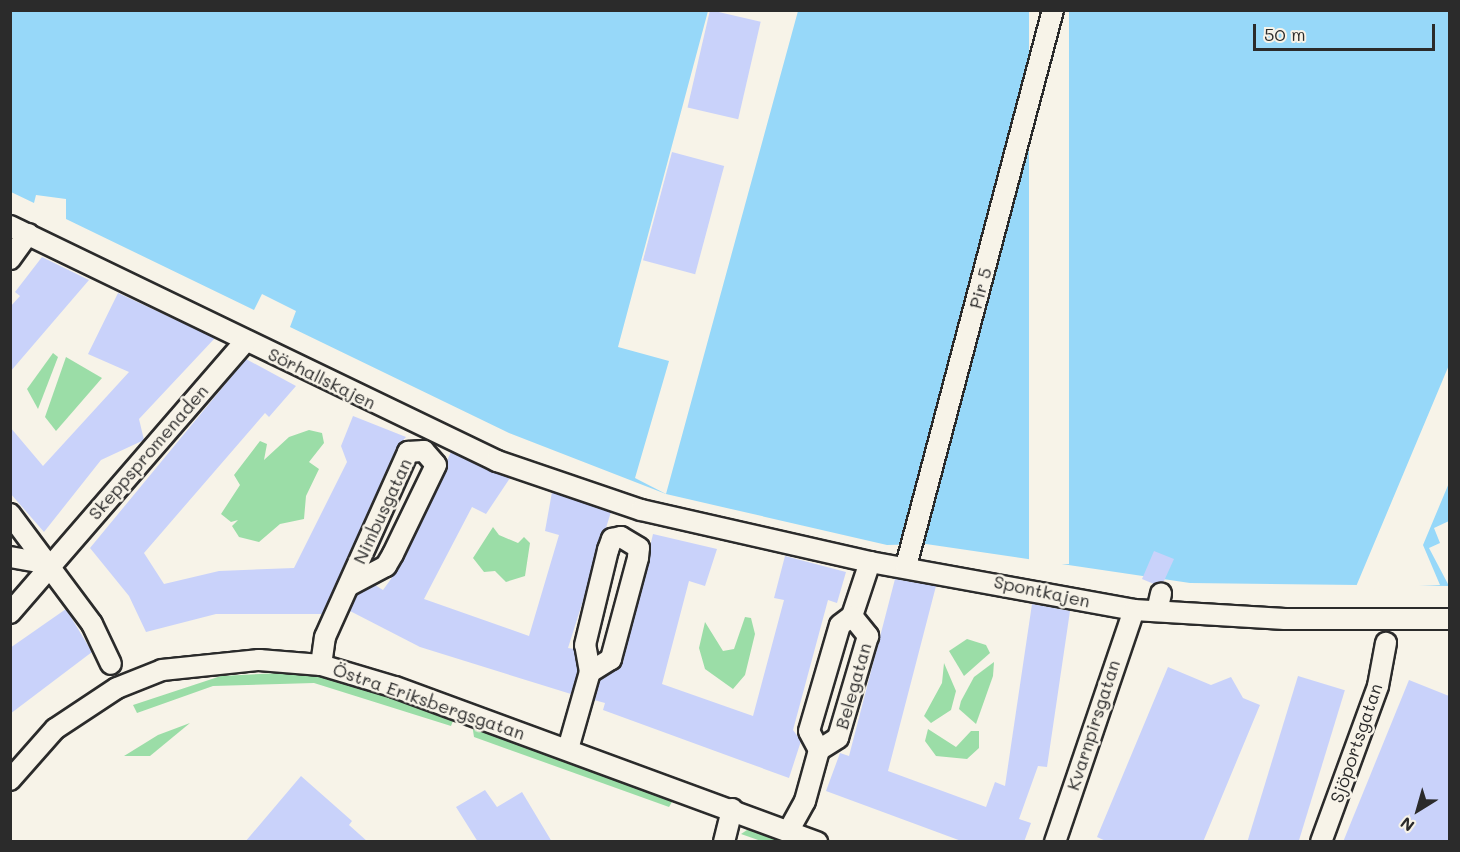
<!DOCTYPE html>
<meta charset="utf-8">
<style>
body{margin:0}
#map{position:relative;width:1460px;height:852px;overflow:hidden;background:#f7f3e8;font-family:Mali,sans-serif}
div>[style]{position:absolute}
[style*='--x']{left:calc(var(--x)*1px);top:calc(var(--y)*1px);width:calc(var(--w)*1px);rotate:calc(var(--a)*1deg)}
.green>*{inset:0;background:#9bdda7}
.water>*{inset:0;background:#97d8f9}
.pier>*{inset:0;background:#f7f3e8;transform-origin:0 0}
.building>*{inset:0;background:#c9d2fa;transform-origin:0 0}
.roads{filter:drop-shadow(2px 0 #2b2b2b) drop-shadow(-2px 0 #2b2b2b) drop-shadow(0 2px #2b2b2b) drop-shadow(0 -2px #2b2b2b)}
.street>*{height:20px;margin:-10px;padding:0 10px;transform-origin:10px;border-radius:10px;background:#f7f3e8}
span{translate:-50% -50%;white-space:nowrap;text-align:center;line-height:1.15;-webkit-text-stroke:5px #f7f3e8;paint-order:stroke}
.street-label{font-size:18px;color:#2b2b2b}
.frame{position:absolute;inset:0;border:12px solid #2b2b2b;pointer-events:none}
.north{position:absolute;left:1388px;top:780px;width:60px;height:60px;-webkit-text-stroke:4px #f7f3e8;paint-order:stroke;rotate:217deg;font-size:16px;font-weight:700;line-height:24px;text-align:center;color:#2b2b2b}
.north::after{content:'';display:block;margin:auto;width:21px;height:27px;background:#2b2b2b;clip-path:polygon(50% 0,100% 100%,50% 72%,0 100%)}
.scale{position:absolute;left:1253px;top:24px;width:182px;height:27px;box-sizing:border-box;border:3px solid #2b2b2b;border-top:0;padding-left:8px;font-size:18px;line-height:21px;white-space:nowrap;color:#2b2b2b;-webkit-text-stroke:4px #f7f3e8;paint-order:stroke}
</style>
<div id="map">
<div class="green">
<div style="clip-path:polygon(53px 353px,58px 357px,38px 409px,27px 389px)"></div>
<div style="clip-path:polygon(66px 357px,102px 378px,56px 431px,45px 417px)"></div>
<div style="clip-path:polygon(309px 430px,322px 433px,324px 443px,309px 462px,319px 469px,306px 496px,304px 519px,280px 524px,259px 542px,239px 537px,232px 526px,238px 520px,231px 522px,221px 514px,240px 485px,234px 475px,260px 441px,267px 444px,264px 460px,289px 437px)"></div>
<div style="clip-path:polygon(493px 527px,499px 535px,518px 543px,524px 537px,530px 543px,525px 576px,506px 582px,495px 571px,484px 572px,473px 558px)"></div>
<div style="clip-path:polygon(745px 617px,751px 618px,755px 634px,745px 675px,733px 689px,705px 669px,699px 648px,705px 622px,723px 651px,734px 649px)"></div>
<div style="clip-path:polygon(967px 639px,986px 645px,990px 653px,964px 676px,949px 651px)"></div>
<div style="clip-path:polygon(994px 662px,993px 676px,976px 724px,959px 709px,961px 701px,974px 677px)"></div>
<div style="clip-path:polygon(944px 663px,956px 691px,951px 710px,931px 723px,924px 716px,942px 683px)"></div>
<div style="clip-path:polygon(302px 672px,384px 692px,453px 721px,451px 726px,314px 683px,213px 686px,137px 713px,133px 705px,221px 676px)"></div>
<div style="clip-path:polygon(190px 723px,150px 756px,124px 756px,158px 735px)"></div>
<div style="clip-path:polygon(472px 724px,673px 799px,672px 802px,669px 807px,474px 737px)"></div>
<div style="clip-path:polygon(928px 729px,956px 747px,971px 731px,979px 731px,979px 748px,967px 759px,936px 756px,925px 741px)"></div>
<div style="clip-path:polygon(750px 828px,792px 841px,761px 841px,741px 834px)"></div>
</div>
<div class="water">
<div style="clip-path:polygon(10px 11px,1449px 11px,1449px 586px,1190px 583px,926px 544px,887px 545px,666px 494px,509px 433px,290px 327px,296px 311px,262px 294px,254px 310px,66px 219px,66px 199px,36px 195px,34px 203px,11px 192px)"></div>
</div>
<div class="pier">
<div style="clip-path:polygon(708px 11px,798px 11px,666px 494px,635px 478px,669px 361px,618px 347px)"></div>
<div style="left:1029px;top:11px;width:40px;height:553px"></div>
<div style="clip-path:polygon(1449px 365px,1449px 483px,1423px 545px,1440px 585px,1355px 589px)"></div>
<div style="clip-path:polygon(1449px 521px,1449px 586px,1429px 548px,1440px 543px,1434px 528px)"></div>
</div>
<div class="building">
<div style="left:710px;top:10px;width:52px;height:100px;rotate:13deg"></div>
<div style="left:672px;top:152px;width:54px;height:112px;rotate:15deg"></div>
<div style="clip-path:polygon(42px 257px,89px 280px,10px 372px,10px 307px,20px 296px,15px 292px)"></div>
<div style="clip-path:polygon(118px 293px,215px 338px,139px 419px,144px 440px,101px 460px,44px 532px,10px 493px,10px 427px,43px 466px,129px 372px,88px 354px)"></div>
<div style="clip-path:polygon(246px 359px,296px 386px,269px 417px,265px 413px,144px 553px,164px 584px,219px 571px,294px 568px,347px 462px,341px 446px,353px 416px,406px 437px,397px 447px,322px 614px,216px 614px,146px 632px,129px 596px,90px 548px)"></div>
<div style="clip-path:polygon(451px 452px,510px 478px,486px 514px,472px 507px,424px 599px,529px 636px,559px 535px,545px 531px,552px 492px,611px 512px,568px 648px,574px 649px,578px 671px,571px 694px,420px 647px,350px 611px,357px 595px,375px 585px,383px 590px,396px 572px)"></div>
<div style="clip-path:polygon(653px 534px,717px 549px,705px 586px,689px 581px,662px 684px,753px 716px,784px 600px,774px 598px,785px 556px,846px 572px,837px 603px,828px 600px,793px 730px,801px 741px,789px 778px,603px 710px,605px 703px,594px 700px,600px 680px,623px 662px)"></div>
<div style="clip-path:polygon(1154px 551px,1174px 559px,1164px 581px,1154px 584px,1142px 579px)"></div>
<div style="clip-path:polygon(895px 579px,936px 586px,888px 771px,986px 807px,995px 782px,1005px 786px,1032px 604px,1070px 611px,1047px 767px,1038px 766px,1019px 819px,1031px 823px,1024px 842px,964px 842px,826px 791px,840px 753px,849px 756px)"></div>
<div style="clip-path:polygon(66px 609px,92px 652px,10px 714px,10px 648px)"></div>
<div style="clip-path:polygon(1168px 667px,1211px 685px,1231px 677px,1243px 698px,1260px 705px,1203px 842px,1108px 842px,1097px 837px)"></div>
<div style="left:1298px;top:676px;width:49px;height:173px;rotate:17deg"></div>
<div style="clip-path:polygon(1409px 680px,1449px 696px,1449px 842px,1343px 842px)"></div>
<div style="clip-path:polygon(301px 776px,352px 821px,349px 825px,368px 842px,245px 842px)"></div>
<div style="clip-path:polygon(485px 790px,497px 807px,522px 792px,552px 842px,478px 842px,456px 807px)"></div>
</div>
<div class="roads">
<div class="street">
<div style="--x:10;--y:226;--w:541;--a:25.76"></div>
<div style="--x:497;--y:461;--w:152;--a:18.8"></div>
<div style="--x:641;--y:510;--w:235;--a:12.8"></div>
<div style="--x:870;--y:562;--w:268;--a:10.3"></div>
<div style="--x:1134;--y:610;--w:151;--a:3.4"></div>
<div style="--x:1285;--y:619;--w:165;--a:0"></div>
<div style="--x:10;--y:259;--w:31;--a:-54"></div>
<div style="--x:10;--y:514;--w:137;--a:53.3"></div>
<div style="--x:92;--y:624;--w:44;--a:64.6"></div>
<div style="--x:10;--y:557;--w:41;--a:9.9"></div>
<div style="--x:906;--y:566;--w:575;--a:-75.19"></div>
<div style="--x:1157;--y:611;--w:18;--a:-77"></div>
<div style="--x:10;--y:613;--w:360;--a:-49.1"></div>
<div style="--x:852;--y:616;--w:57;--a:-71.6"></div>
<div style="--x:321;--y:665;--w:28;--a:-82"></div>
<div style="--x:325;--y:637;--w:203;--a:-65.8"></div>
<div style="--x:408;--y:452;--w:16;--a:-4"></div>
<div style="--x:424;--y:451;--w:18;--a:49"></div>
<div style="--x:436;--y:465;--w:99;--a:115.8"></div>
<div style="--x:393;--y:554;--w:14;--a:120"></div>
<div style="--x:386;--y:566;--w:41;--a:152.2"></div>
<div style="--x:568;--y:749;--w:80;--a:-74.1"></div>
<div style="--x:590;--y:672;--w:27;--a:-100"></div>
<div style="--x:585;--y:645;--w:98;--a:-76.4"></div>
<div style="--x:608;--y:550;--w:12;--a:-70"></div>
<div style="--x:612;--y:539;--w:9;--a:-13"></div>
<div style="--x:621;--y:537;--w:21;--a:31"></div>
<div style="--x:639;--y:548;--w:10;--a:96"></div>
<div style="--x:638;--y:558;--w:105;--a:105"></div>
<div style="--x:611;--y:659;--w:25;--a:148"></div>
<div style="--x:10;--y:780;--w:68;--a:-48.6"></div>
<div style="--x:55;--y:729;--w:74;--a:-33.5"></div>
<div style="--x:117;--y:688;--w:48;--a:-21.8"></div>
<div style="--x:162;--y:670;--w:98;--a:-5.9"></div>
<div style="--x:259;--y:660;--w:62;--a:4.6"></div>
<div style="--x:321;--y:665;--w:77;--a:16.6"></div>
<div style="--x:395;--y:687;--w:450;--a:20.2"></div>
<div style="--x:789;--y:830;--w:33;--a:-61"></div>
<div style="--x:805;--y:801;--w:53;--a:-74.6"></div>
<div style="--x:819;--y:750;--w:21;--a:-118"></div>
<div style="--x:809;--y:731;--w:110;--a:-73.7"></div>
<div style="--x:840;--y:625;--w:15;--a:-37"></div>
<div style="--x:852;--y:616;--w:26;--a:51"></div>
<div style="--x:868;--y:636;--w:106;--a:106.4"></div>
<div style="--x:838;--y:738;--w:22;--a:148"></div>
<div style="--x:724;--y:842;--w:34;--a:-76"></div>
<div style="--x:1055;--y:842;--w:245;--a:-71.2"></div>
<div style="--x:1321;--y:842;--w:166;--a:-69.9"></div>
<div style="--x:1378;--y:686;--w:44;--a:-79.5"></div>
</div>
</div>
<div class="street-label">
<span style="left:980px;top:288px;rotate:-75deg">Pir 5</span>
<span style="left:322px;top:378px;rotate:26deg">Sörhallskajen</span>
<span style="left:148px;top:452px;rotate:-49deg">Skeppspromenaden</span>
<span style="left:382px;top:511px;rotate:-65deg">Nimbusgatan</span>
<span style="left:1042px;top:591px;rotate:12deg">Spontkajen</span>
<span style="left:853px;top:686px;rotate:-74deg">Belegatan</span>
<span style="left:429px;top:701px;rotate:19deg">Östra Eriksbergsgatan</span>
<span style="left:1093px;top:725px;rotate:-72deg">Kvarnpirsgatan</span>
<span style="left:1356px;top:743px;rotate:-71deg">Sjöportsgatan</span>
</div>
<div class="frame"></div>
<div class="north">N</div>
<div class="scale">50 m</div>
</div>
